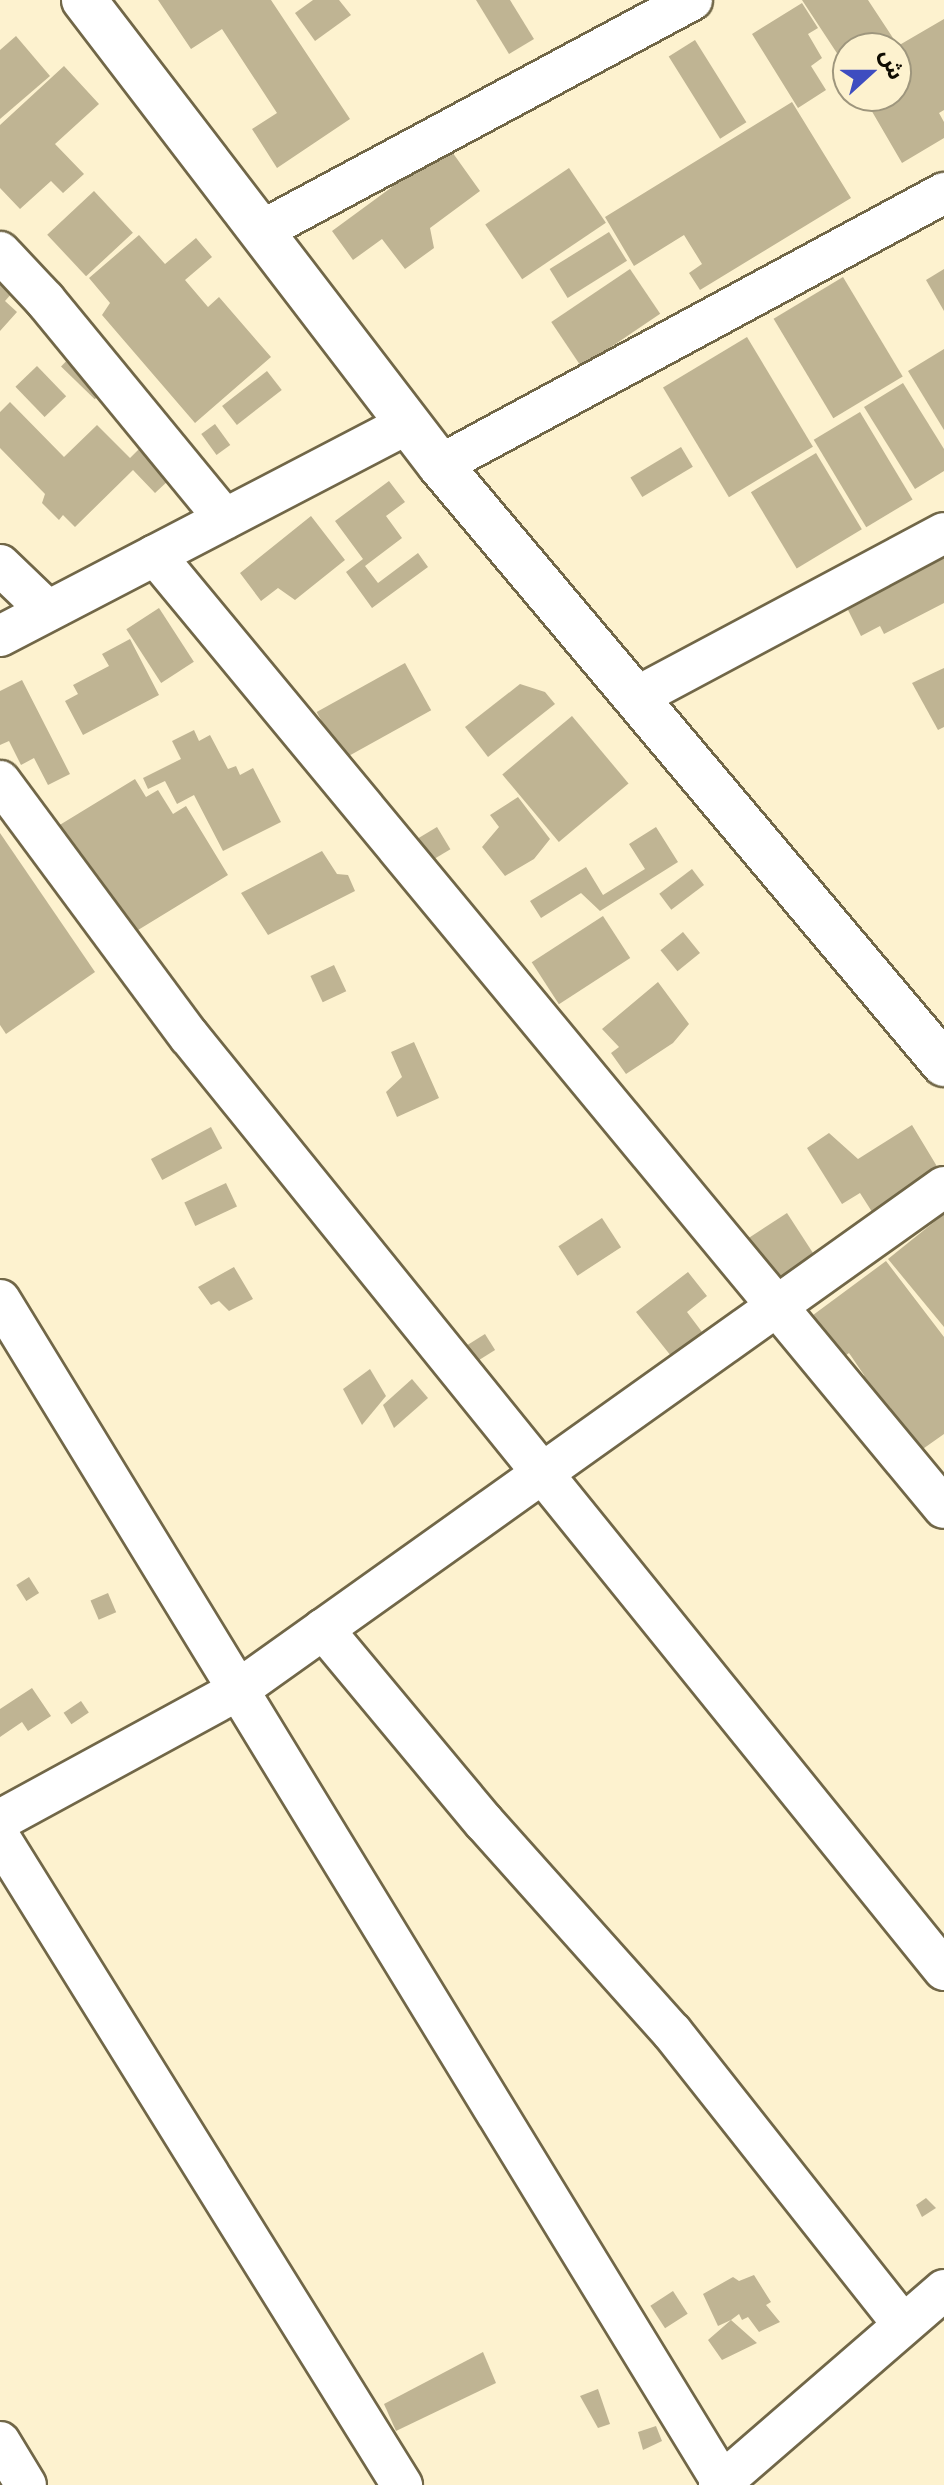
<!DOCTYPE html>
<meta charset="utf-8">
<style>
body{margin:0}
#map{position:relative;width:944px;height:2485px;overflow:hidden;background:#fdf2cf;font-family:"PT Sans","Noto Sans Arabic",sans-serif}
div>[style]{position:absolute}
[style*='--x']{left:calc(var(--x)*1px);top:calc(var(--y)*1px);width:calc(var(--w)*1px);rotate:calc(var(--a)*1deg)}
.building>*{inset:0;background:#bfb493;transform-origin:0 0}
.roads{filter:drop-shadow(2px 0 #716748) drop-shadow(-2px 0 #716748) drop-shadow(0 2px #716748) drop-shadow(0 -2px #716748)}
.minor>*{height:40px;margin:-20px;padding:0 20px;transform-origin:20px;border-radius:20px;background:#fff}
.tertiary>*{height:44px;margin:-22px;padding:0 22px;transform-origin:22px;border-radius:22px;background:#fff}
span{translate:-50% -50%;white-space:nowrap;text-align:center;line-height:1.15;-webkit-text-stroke:6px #fdf2cf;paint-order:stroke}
.north{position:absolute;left:832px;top:32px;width:80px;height:80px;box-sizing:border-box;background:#fdf2cf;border:2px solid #9e967d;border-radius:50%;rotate:69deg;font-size:22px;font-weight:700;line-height:32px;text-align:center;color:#0f0c02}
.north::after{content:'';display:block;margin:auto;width:28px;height:36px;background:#3e4dc0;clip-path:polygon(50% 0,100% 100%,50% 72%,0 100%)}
</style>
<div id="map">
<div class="building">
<div style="clip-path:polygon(158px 0,271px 0,350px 119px,277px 168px,252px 129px,277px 113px,222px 29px,191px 49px)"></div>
<div style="clip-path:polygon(313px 0,339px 0,351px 15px,315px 41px,295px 13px)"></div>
<div style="clip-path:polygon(476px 0,510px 0,534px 39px,509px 54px)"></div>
<div style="clip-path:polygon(802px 0,868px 0,895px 41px,884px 48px,848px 48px,848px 70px)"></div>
<div style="clip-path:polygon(802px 3px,818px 28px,808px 34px,822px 58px,811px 66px,826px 90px,798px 108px,752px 34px)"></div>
<div style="clip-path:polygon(944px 19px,944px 110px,939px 113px,944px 122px,944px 138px,902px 163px,863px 96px,896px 96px,896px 47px)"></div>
<div style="clip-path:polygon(16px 36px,50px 76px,0 119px,0 50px)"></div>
<div style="left:695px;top:40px;width:97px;height:31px;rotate:58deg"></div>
<div style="clip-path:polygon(64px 66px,99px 104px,55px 144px,84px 174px,63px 193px,51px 181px,20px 209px,0 188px,0 125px)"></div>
<div style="clip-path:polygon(792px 102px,851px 198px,700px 290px,689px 273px,702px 264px,684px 235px,634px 266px,605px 217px)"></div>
<div style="clip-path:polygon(445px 142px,480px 191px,430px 228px,434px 248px,405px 269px,382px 239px,353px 260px,332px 231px,392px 187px,382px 174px)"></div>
<div style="left:569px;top:168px;width:66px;height:101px;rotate:56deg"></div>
<div style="left:94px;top:191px;width:57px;height:64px;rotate:47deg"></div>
<div style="left:609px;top:232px;width:34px;height:70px;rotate:58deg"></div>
<div style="clip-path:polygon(139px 235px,165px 264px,196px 238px,212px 257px,185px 280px,208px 307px,219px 297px,271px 357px,195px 423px,102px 315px,110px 303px,89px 278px)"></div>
<div style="left:630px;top:269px;width:54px;height:95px;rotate:56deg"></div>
<div style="clip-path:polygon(944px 269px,944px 311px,926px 280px)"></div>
<div style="left:843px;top:277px;width:116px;height:81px;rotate:59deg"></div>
<div style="clip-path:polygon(0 282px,12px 293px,5px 301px,17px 312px,0 331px)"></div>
<div style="left:747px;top:337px;width:128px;height:98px;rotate:59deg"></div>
<div style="clip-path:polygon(944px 349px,944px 430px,908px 371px)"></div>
<div style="left:77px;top:350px;width:47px;height:23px;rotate:44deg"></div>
<div style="left:37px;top:366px;width:42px;height:30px;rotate:46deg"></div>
<div style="left:267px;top:371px;width:24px;height:57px;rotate:52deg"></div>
<div style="clip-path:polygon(903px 383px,944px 449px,944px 471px,915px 489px,864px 407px)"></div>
<div style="clip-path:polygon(10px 402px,64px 457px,97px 425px,130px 458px,139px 449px,169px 480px,155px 493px,133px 470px,75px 527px,63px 515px,59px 520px,42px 503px,45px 494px,0 448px,0 412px)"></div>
<div style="left:860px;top:412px;width:102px;height:54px;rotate:59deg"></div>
<div style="left:215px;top:424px;width:26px;height:17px;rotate:54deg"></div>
<div style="left:681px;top:447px;width:23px;height:59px;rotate:59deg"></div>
<div style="left:816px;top:453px;width:89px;height:76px;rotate:59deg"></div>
<div style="clip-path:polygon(389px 481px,405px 502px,386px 516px,402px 538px,365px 566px,378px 583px,418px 553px,428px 567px,372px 608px,346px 572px,363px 559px,335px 521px)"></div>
<div style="clip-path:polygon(311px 516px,345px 560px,295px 600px,278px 588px,261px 601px,240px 573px)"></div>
<div style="clip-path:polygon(944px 547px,944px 603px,884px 634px,880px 626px,861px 636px,842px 598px)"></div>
<div style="left:159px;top:608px;width:64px;height:39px;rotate:57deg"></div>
<div style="clip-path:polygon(130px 639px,159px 695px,83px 735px,65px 701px,78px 694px,73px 685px,109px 666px,102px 654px)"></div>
<div style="left:405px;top:663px;width:54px;height:101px;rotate:61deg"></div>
<div style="clip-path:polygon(944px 668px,944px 727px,938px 730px,912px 683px)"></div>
<div style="clip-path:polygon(22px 680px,70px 774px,48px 785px,34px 758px,21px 765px,9px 741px,0 745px,0 691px)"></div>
<div style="clip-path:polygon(520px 684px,545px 692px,555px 704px,488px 757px,465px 727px)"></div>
<div style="left:572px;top:716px;width:88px;height:91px;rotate:50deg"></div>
<div style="clip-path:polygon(194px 730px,199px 741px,210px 735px,228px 769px,236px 766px,240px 775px,253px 768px,281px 822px,223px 851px,194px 795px,177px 804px,165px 781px,148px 789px,143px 778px,181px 759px,172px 741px)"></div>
<div style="clip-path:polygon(135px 779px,146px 797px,158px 790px,173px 814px,186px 806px,228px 875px,125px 938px,58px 826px)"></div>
<div style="clip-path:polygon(518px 797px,550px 839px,534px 859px,505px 876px,482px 847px,499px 827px,490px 815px)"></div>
<div style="left:437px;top:827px;width:26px;height:36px;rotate:59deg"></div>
<div style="clip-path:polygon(656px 827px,678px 862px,600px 911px,581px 893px,541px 918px,530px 901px,586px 867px,603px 895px,645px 869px,629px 844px)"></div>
<div style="clip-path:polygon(0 833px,95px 972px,6px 1034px,0 1025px)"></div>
<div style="clip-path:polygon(322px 851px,337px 874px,348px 875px,355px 891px,268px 935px,241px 893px)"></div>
<div style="left:692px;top:869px;width:20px;height:41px;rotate:53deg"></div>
<div style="left:603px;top:916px;width:50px;height:85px;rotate:57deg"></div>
<div style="left:683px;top:932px;width:27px;height:29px;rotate:51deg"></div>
<div style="left:334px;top:965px;width:29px;height:26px;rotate:65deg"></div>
<div style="clip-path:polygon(658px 982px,689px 1024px,673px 1043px,626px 1074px,611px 1053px,619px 1047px,602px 1029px)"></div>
<div style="clip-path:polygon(414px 1042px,439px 1098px,397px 1117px,386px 1092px,402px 1077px,391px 1052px)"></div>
<div style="clip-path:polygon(912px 1125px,941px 1173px,874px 1215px,860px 1193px,842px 1204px,807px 1148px,829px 1133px,858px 1159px)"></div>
<div style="left:211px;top:1127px;width:24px;height:68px;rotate:62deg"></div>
<div style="left:226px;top:1183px;width:26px;height:46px;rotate:65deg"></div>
<div style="left:787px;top:1213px;width:54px;height:54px;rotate:57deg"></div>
<div style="clip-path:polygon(944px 1214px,944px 1327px,888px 1259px)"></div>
<div style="left:602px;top:1218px;width:35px;height:52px;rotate:57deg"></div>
<div style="clip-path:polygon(886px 1261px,944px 1337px,944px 1434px,910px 1458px,870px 1401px,864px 1375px,849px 1353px,835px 1363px,805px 1321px)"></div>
<div style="clip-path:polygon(234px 1267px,253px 1299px,229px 1311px,219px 1301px,211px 1305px,198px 1287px)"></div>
<div style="clip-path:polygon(688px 1272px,707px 1296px,687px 1312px,702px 1332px,671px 1356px,636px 1312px)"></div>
<div style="left:485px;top:1334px;width:19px;height:32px;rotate:58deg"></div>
<div style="clip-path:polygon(370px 1369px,386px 1396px,362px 1425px,343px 1389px)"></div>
<div style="clip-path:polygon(412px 1379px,428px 1398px,394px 1428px,383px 1405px)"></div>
<div style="left:29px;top:1577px;width:19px;height:15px;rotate:58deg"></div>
<div style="left:108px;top:1593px;width:21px;height:19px;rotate:67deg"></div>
<div style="clip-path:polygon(32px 1688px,51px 1716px,28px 1731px,22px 1722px,0 1737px,0 1709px)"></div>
<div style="left:81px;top:1701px;width:14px;height:21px;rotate:56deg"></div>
<div style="clip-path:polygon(926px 2198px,936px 2208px,922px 2217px,916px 2205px)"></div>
<div style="clip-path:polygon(754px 2275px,771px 2302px,766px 2305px,780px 2322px,759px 2332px,748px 2317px,742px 2320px,739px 2314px,731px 2320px,757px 2343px,722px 2360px,708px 2340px,731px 2320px,718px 2326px,703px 2294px,733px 2277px,739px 2281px)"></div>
<div style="left:673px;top:2291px;width:27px;height:27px;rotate:57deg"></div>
<div style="clip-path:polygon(483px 2352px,496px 2383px,396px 2431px,384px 2404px)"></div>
<div style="clip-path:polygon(598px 2389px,610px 2424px,598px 2428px,580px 2396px)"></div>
<div style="clip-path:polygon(656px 2426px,662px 2441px,643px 2450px,638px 2432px)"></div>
</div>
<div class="roads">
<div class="minor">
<div style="--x:261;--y:231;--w:489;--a:-28.2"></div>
<div style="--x:0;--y:252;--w:66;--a:46.8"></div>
<div style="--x:45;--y:300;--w:283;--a:50.6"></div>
<div style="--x:440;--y:465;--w:573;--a:-28.35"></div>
<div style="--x:155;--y:555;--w:1237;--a:50.38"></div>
<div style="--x:0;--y:565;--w:66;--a:43.8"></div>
<div style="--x:0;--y:636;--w:460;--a:-27.5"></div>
<div style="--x:635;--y:698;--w:350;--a:-28.1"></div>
<div style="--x:0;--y:781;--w:317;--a:53.5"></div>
<div style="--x:189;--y:1036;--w:1201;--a:51.05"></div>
<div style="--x:0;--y:1300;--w:1385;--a:58.58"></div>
<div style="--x:323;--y:1629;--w:251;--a:50.2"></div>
<div style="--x:484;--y:1822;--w:282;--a:48.2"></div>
<div style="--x:672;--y:2032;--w:373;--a:51.7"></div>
<div style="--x:0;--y:1820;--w:271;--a:-28.6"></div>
<div style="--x:238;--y:1690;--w:867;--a:-35.47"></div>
<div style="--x:0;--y:1838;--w:762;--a:58.15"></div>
<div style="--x:0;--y:2442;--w:50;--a:58.8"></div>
<div style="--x:719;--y:2485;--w:298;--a:-40.9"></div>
</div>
<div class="tertiary">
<div style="--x:84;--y:0;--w:586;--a:52.56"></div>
<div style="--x:440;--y:465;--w:783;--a:49.92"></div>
</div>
</div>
<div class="north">ش</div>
</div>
